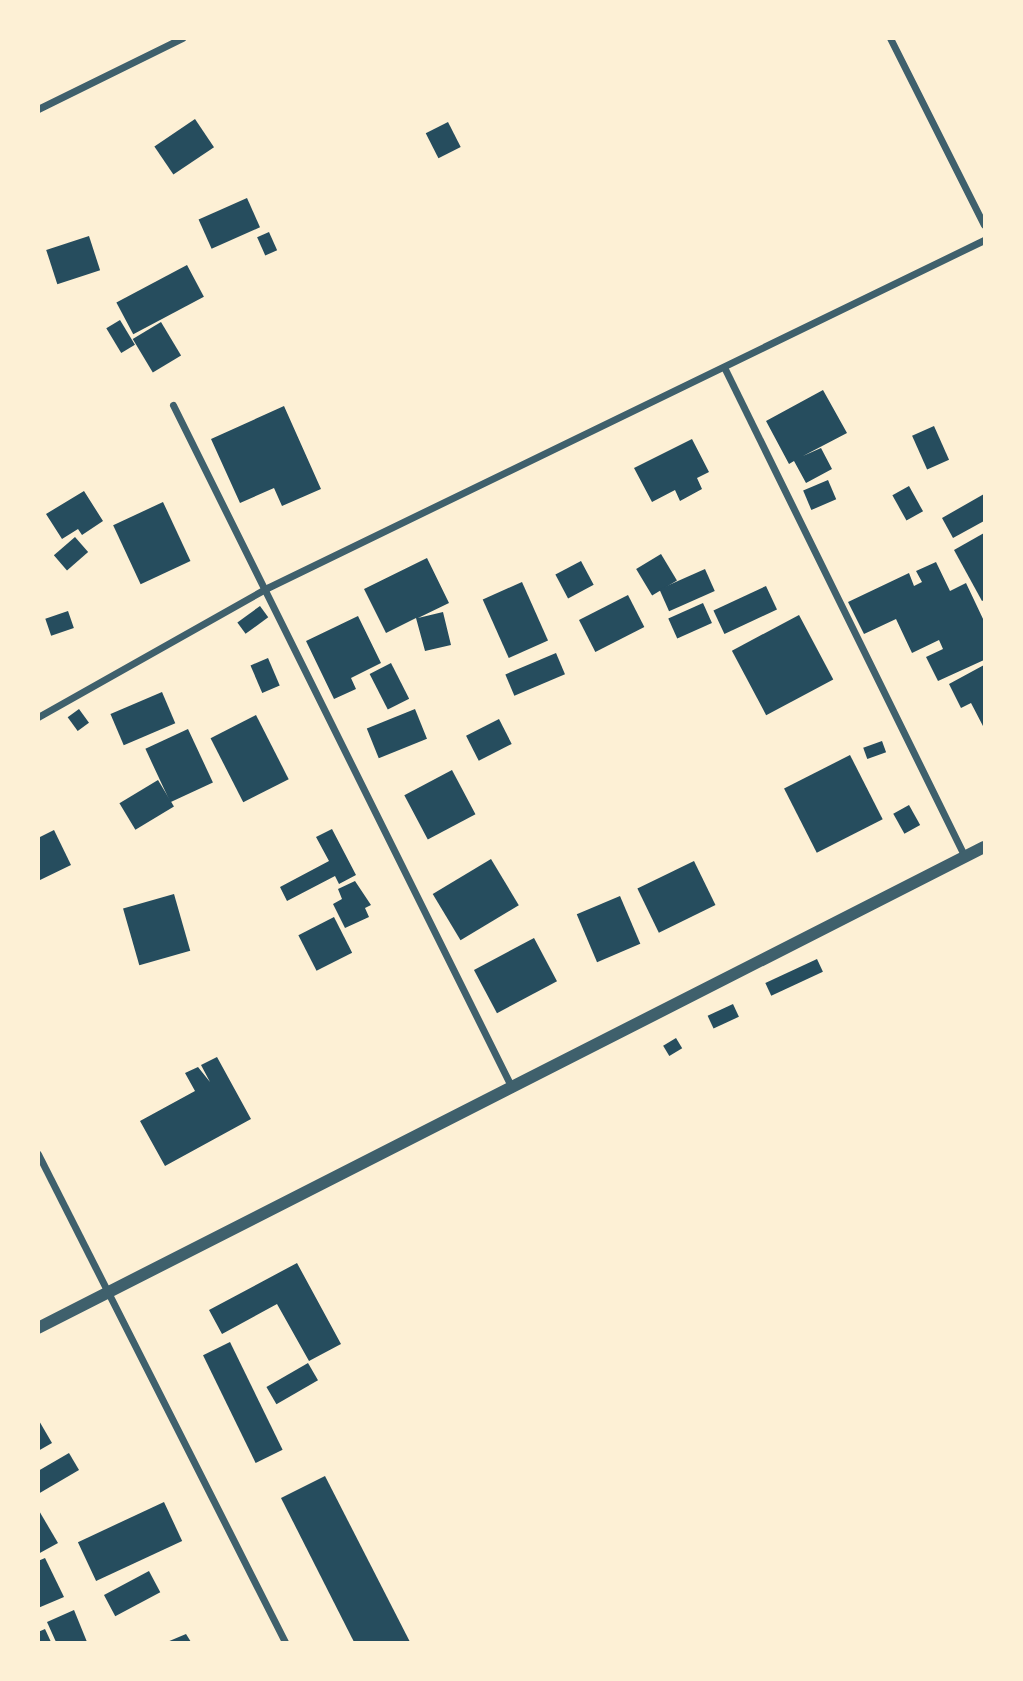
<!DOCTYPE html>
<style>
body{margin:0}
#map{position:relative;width:1023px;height:1681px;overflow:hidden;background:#fdf0d5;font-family:Bitter,serif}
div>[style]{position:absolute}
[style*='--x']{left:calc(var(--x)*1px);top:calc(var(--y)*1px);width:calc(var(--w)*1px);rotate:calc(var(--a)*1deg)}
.building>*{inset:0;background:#264d5e;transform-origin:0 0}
.minor>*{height:7px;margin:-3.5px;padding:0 3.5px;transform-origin:3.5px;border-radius:3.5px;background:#3f606c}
.tertiary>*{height:12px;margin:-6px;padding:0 6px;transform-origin:6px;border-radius:6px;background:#3f606c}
span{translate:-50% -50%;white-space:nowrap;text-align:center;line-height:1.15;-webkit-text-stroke:7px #fdf0d5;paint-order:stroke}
.frame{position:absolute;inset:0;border:40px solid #fdf0d5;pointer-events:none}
</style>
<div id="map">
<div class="building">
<div style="left:195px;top:119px;width:34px;height:49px;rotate:56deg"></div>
<div style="left:448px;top:122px;width:28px;height:25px;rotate:63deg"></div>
<div style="left:247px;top:198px;width:32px;height:53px;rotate:66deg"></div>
<div style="left:269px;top:232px;width:20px;height:13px;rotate:66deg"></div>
<div style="left:89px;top:236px;width:36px;height:45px;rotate:72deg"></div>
<div style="left:187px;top:265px;width:36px;height:80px;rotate:62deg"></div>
<div style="left:120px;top:320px;width:29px;height:16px;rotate:59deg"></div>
<div style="left:161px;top:322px;width:39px;height:33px;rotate:59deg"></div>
<div style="clip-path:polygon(823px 390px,847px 433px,803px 456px,821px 448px,832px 469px,806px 483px,794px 461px,789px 464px,766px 421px)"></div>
<div style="clip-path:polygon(284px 406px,321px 489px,282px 506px,274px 488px,240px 503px,211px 439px)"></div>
<div style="left:934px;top:426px;width:37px;height:24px;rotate:66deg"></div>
<div style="clip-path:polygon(692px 439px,709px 472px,697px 478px,702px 489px,680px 501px,675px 490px,652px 502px,634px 468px)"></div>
<div style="left:828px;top:480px;width:21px;height:27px;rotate:67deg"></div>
<div style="left:909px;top:486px;width:29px;height:19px;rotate:61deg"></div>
<div style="clip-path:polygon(84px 491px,103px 521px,82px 535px,78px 529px,62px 539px,46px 514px)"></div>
<div style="clip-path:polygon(984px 494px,984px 521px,953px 538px,942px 518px)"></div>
<div style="left:163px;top:502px;width:65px;height:55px;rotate:65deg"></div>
<div style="clip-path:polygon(984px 533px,984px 600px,982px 601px,954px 550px)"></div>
<div style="left:75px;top:537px;width:20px;height:28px;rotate:49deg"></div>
<div style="left:661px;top:554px;width:31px;height:29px;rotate:59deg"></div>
<div style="clip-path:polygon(427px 558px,449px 603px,418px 618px,443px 612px,451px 645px,425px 651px,416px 618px,386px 633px,364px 589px)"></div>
<div style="left:581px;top:561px;width:27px;height:29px;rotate:62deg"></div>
<div style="clip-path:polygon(936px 562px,950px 591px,966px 583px,984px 621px,984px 660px,938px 681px,926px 657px,943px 649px,939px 640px,912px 653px,896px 619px,864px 634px,848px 602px,909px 573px,914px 586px,922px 582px,916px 571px)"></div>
<div style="left:705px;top:569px;width:24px;height:50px;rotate:66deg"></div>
<div style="left:522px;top:582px;width:64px;height:43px;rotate:66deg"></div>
<div style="left:766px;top:586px;width:26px;height:58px;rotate:65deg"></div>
<div style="left:628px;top:595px;width:36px;height:55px;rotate:63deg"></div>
<div style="left:703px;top:603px;width:22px;height:38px;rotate:66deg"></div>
<div style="left:260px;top:606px;width:14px;height:28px;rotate:54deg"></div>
<div style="left:68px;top:611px;width:18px;height:24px;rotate:71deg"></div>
<div style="left:799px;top:615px;width:73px;height:76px;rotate:62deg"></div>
<div style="clip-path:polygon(358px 616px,381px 663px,351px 678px,356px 689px,334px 699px,306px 641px)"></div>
<div style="left:556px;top:653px;width:23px;height:55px;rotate:67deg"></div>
<div style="left:268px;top:658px;width:30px;height:19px;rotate:67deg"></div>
<div style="left:391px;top:663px;width:40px;height:24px;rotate:63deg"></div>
<div style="clip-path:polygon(984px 665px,984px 728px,971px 703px,961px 708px,949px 684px)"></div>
<div style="left:162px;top:692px;width:34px;height:56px;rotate:67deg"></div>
<div style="left:79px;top:709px;width:17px;height:14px;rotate:54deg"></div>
<div style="left:415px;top:709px;width:32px;height:52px;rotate:68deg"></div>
<div style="left:256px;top:715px;width:72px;height:51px;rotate:63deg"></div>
<div style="left:499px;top:719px;width:28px;height:37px;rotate:63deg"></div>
<div style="left:188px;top:729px;width:59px;height:47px;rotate:65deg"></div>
<div style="left:882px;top:741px;width:12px;height:20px;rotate:70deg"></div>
<div style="left:850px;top:755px;width:72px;height:74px;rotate:63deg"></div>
<div style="left:452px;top:770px;width:50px;height:54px;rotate:62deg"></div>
<div style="left:158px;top:780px;width:31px;height:45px;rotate:59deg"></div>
<div style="left:909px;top:805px;width:23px;height:18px;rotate:61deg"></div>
<div style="clip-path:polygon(332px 829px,356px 875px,339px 884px,335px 876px,287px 901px,280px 887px,329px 861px,316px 837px)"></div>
<div style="clip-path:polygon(54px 830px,71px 865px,38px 881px,38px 838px)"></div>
<div style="left:491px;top:859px;width:54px;height:68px;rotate:59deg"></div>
<div style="left:694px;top:861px;width:49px;height:63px;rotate:64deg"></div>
<div style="clip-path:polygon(355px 881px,371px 905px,365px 908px,369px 917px,345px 928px,333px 904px,342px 899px,338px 889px)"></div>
<div style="left:174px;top:894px;width:59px;height:53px;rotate:74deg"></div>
<div style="left:620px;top:896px;width:52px;height:47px;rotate:67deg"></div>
<div style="left:334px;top:917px;width:40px;height:40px;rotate:63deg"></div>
<div style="left:534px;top:938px;width:49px;height:68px;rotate:62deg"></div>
<div style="left:817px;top:959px;width:14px;height:57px;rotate:65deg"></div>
<div style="left:733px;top:1004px;width:14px;height:28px;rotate:65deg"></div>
<div style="left:676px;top:1038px;width:12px;height:15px;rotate:59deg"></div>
<div style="clip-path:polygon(217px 1057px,251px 1119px,165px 1166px,140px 1121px,195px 1091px,185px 1073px,198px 1067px,210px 1082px,201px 1065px)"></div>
<div style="clip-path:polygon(297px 1263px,341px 1344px,309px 1361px,277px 1304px,222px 1334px,209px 1310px)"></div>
<div style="left:230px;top:1342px;width:120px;height:30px;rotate:64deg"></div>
<div style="left:308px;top:1363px;width:20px;height:48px;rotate:60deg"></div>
<div style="clip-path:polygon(38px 1419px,52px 1443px,38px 1451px)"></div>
<div style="clip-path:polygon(69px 1453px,79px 1470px,38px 1494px,38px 1471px)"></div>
<div style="clip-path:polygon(325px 1476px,410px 1642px,354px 1642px,281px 1498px)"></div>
<div style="left:164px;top:1502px;width:43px;height:95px;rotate:65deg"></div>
<div style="clip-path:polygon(38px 1509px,58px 1543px,38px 1554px)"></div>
<div style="clip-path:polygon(45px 1558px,64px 1597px,38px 1608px,38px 1561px)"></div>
<div style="left:149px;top:1571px;width:24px;height:51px;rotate:62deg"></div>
<div style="clip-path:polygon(74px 1610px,87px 1642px,56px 1642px,47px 1622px)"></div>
<div style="clip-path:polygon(45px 1629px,51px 1642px,38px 1642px,38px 1632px)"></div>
<div style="clip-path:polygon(186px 1634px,191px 1642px,167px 1642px)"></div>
</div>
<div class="minor">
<div style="--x:890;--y:38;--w:209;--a:63.3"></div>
<div style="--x:38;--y:109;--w:161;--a:-26.2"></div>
<div style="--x:724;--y:367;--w:546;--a:63.81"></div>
<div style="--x:173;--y:405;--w:763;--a:63.6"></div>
<div style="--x:38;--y:717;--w:263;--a:-29.4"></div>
<div style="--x:267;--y:588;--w:797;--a:-25.89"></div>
<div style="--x:38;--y:1154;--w:547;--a:63.15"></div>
</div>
<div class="tertiary">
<div style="--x:38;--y:1328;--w:1061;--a:-26.95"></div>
</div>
<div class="frame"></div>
</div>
